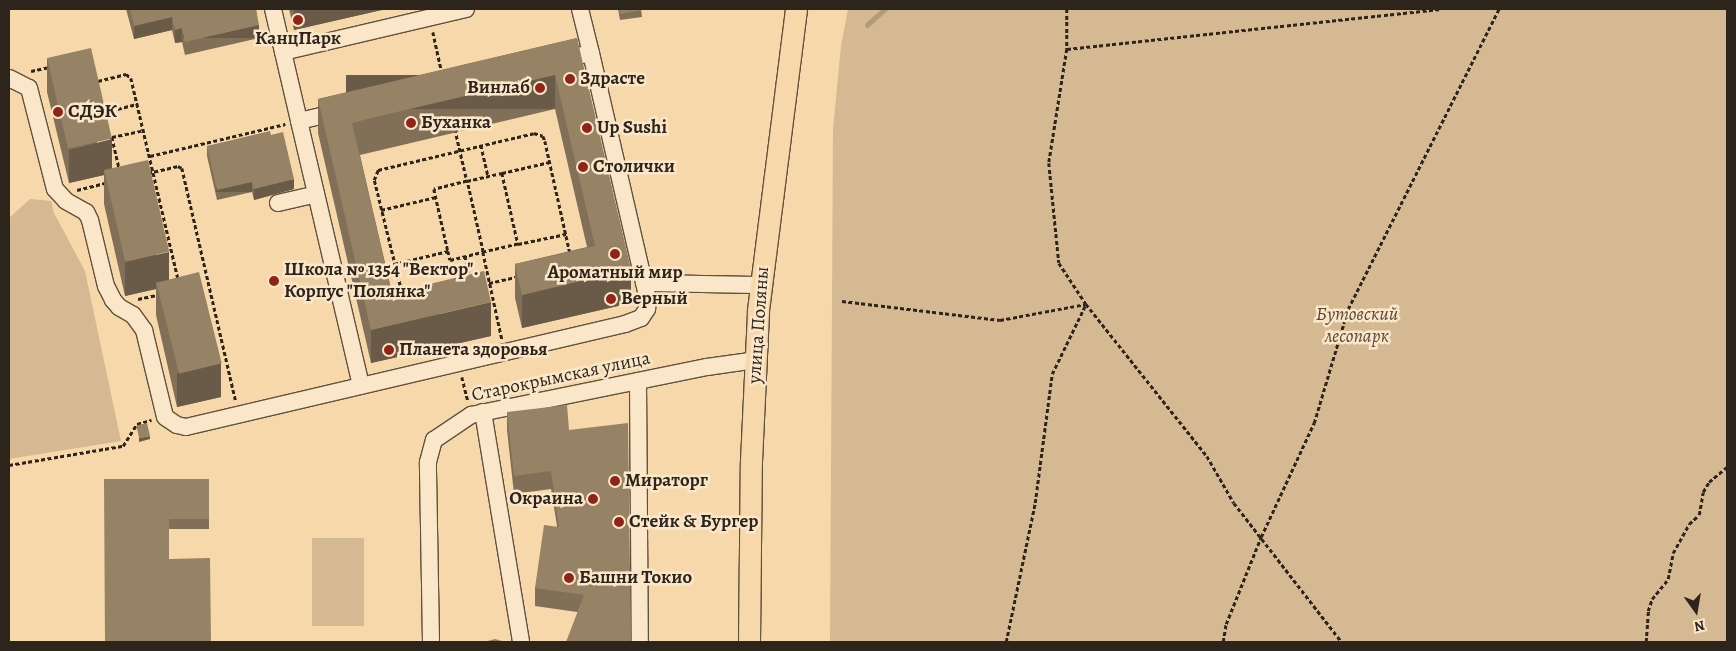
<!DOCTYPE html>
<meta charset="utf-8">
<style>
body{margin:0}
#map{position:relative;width:1736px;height:651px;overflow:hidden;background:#f7d8aa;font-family:Alegreya,serif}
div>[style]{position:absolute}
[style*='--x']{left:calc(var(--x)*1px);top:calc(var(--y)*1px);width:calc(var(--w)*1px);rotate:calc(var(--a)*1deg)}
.green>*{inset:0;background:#d5b992;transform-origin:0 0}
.stream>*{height:4.5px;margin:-2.25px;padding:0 2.25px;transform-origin:2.25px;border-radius:2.25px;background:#b29b79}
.path>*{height:2.5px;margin-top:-1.25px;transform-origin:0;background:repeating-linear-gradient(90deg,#2d241b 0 4px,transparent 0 6.5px)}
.roads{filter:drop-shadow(1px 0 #60513f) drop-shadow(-1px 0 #60513f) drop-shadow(0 1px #60513f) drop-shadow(0 -1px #60513f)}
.minor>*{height:16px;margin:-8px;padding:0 8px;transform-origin:8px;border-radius:8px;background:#fae6c8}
.major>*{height:21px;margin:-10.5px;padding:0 10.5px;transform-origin:10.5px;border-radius:10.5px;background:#f7d8aa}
.wall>*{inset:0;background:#817057}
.shaded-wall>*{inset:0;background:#695b47;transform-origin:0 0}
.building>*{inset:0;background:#968265;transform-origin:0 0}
.dots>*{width:14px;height:14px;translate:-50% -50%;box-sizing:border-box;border:2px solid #fae6c8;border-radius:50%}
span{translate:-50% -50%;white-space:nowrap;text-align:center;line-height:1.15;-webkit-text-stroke:5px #fae6c8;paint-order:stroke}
.poi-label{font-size:19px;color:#2d241b;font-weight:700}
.left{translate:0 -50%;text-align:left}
.right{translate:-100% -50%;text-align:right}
.park-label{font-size:19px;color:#574939;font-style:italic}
.street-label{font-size:19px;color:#2d241b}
.frame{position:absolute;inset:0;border:10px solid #2d241b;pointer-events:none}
.north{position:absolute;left:1671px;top:586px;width:50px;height:50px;-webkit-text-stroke:4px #fae6c8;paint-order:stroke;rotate:167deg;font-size:14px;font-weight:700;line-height:20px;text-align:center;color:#2d241b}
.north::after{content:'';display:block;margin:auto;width:18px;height:22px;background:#2d241b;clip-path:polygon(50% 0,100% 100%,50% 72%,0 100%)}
</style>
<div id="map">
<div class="green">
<div style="clip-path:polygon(848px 9px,1727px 9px,1727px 642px,830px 642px,833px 129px,841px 46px)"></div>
<div style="clip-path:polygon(30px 199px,51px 201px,54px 213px,85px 271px,121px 441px,9px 459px,9px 218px)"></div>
<div style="left:312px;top:538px;width:52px;height:88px"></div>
</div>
<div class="stream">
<div style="--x:867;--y:25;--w:24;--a:-42"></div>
</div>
<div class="path">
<div style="--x:1067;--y:9;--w:40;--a:90"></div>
<div style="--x:1067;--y:49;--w:115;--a:99"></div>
<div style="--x:1049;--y:163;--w:100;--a:84.3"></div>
<div style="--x:1059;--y:263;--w:49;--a:56.6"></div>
<div style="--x:1086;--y:304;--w:194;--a:51.5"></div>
<div style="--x:1207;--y:456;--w:54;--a:60.1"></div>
<div style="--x:1234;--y:503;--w:176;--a:52.2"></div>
<div style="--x:433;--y:32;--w:42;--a:77.6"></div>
<div style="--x:1067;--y:49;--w:376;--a:-6.1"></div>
<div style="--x:31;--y:71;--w:19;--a:-12"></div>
<div style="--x:98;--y:81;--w:29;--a:-14"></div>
<div style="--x:126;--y:74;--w:6;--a:39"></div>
<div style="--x:131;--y:78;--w:205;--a:76.8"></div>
<div style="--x:105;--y:112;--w:34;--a:-14"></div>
<div style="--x:455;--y:129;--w:53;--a:77"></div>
<div style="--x:467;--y:181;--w:34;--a:166"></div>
<div style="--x:434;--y:189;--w:64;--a:77.3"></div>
<div style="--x:448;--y:251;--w:9;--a:77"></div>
<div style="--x:450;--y:260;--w:34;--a:-14"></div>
<div style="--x:483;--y:252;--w:89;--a:77.7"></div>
<div style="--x:534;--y:133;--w:9;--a:18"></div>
<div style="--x:543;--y:136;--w:5;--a:68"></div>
<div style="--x:545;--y:141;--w:119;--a:77.4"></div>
<div style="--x:571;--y:257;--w:8;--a:104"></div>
<div style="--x:569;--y:265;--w:159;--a:166.9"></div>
<div style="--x:414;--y:301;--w:11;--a:-165"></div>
<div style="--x:403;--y:298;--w:122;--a:-103.8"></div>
<div style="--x:374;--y:180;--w:11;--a:-68"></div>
<div style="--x:378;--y:170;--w:160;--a:-13.3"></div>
<div style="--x:112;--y:137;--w:32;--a:77"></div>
<div style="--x:112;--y:137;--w:33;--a:-12"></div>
<div style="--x:481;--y:145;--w:32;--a:77"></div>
<div style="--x:150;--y:156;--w:139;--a:-13.3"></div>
<div style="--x:148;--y:173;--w:31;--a:-13"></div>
<div style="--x:178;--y:166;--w:4;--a:27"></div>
<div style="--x:182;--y:168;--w:239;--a:77"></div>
<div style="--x:502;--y:173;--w:73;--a:77.3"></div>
<div style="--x:518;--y:244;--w:36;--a:167"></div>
<div style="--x:483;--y:252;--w:73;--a:-102.7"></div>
<div style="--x:467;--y:181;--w:36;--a:-13"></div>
<div style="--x:502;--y:173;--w:49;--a:-12.9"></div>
<div style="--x:77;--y:190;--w:30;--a:-14"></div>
<div style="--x:381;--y:210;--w:57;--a:-13.3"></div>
<div style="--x:518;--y:244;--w:49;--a:-11.8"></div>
<div style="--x:465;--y:256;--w:21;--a:76"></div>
<div style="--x:394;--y:264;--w:56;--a:-13.5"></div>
<div style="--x:138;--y:299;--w:19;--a:-12"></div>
<div style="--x:842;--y:301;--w:159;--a:6.9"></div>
<div style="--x:1000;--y:320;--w:87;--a:-10.5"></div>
<div style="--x:462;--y:377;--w:25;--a:76"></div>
<div style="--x:9;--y:465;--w:116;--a:-9.5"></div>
<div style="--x:123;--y:446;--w:26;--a:-58"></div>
<div style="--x:137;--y:424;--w:15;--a:-16"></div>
<div style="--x:1006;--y:642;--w:142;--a:-78.2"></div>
<div style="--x:1035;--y:503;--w:130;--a:-82.5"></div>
<div style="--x:1052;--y:374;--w:78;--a:-64.1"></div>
<div style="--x:1223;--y:642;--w:18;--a:-81"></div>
<div style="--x:1226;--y:624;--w:94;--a:-68.1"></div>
<div style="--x:1261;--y:537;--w:126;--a:-65.1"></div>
<div style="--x:1314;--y:423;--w:119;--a:-73.4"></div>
<div style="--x:1348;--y:309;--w:336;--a:-63.3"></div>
<div style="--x:1646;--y:642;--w:31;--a:-86"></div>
<div style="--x:1648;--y:611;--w:13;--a:-72"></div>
<div style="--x:1652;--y:599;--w:26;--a:-51"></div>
<div style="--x:1668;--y:579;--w:26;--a:-79"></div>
<div style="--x:1673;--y:553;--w:33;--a:-61"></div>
<div style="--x:1689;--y:524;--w:13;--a:-42"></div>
<div style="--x:1699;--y:515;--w:23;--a:-80"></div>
<div style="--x:1703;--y:492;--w:12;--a:-59"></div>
<div style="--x:1709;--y:482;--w:23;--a:-40"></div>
</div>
<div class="roads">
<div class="minor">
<div style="--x:273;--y:9;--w:115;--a:76.9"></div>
<div style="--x:580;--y:9;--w:45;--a:76"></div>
<div style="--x:283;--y:52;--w:188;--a:-13.2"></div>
<div style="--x:9;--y:78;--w:22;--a:27"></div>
<div style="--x:29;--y:88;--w:104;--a:75.6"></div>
<div style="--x:55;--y:189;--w:16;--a:47"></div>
<div style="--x:66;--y:201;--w:23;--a:29"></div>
<div style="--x:86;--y:212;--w:9;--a:63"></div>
<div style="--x:90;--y:220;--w:68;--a:76.4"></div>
<div style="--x:106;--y:286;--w:16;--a:63"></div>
<div style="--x:113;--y:300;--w:9;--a:49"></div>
<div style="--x:119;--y:307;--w:16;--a:30"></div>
<div style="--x:133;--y:315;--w:19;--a:54"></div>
<div style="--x:144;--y:330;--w:89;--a:76.4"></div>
<div style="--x:165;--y:417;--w:14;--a:34"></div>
<div style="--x:177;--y:425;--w:9;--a:13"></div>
<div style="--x:186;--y:427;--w:451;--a:-13.2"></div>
<div style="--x:625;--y:324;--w:17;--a:-21"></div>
<div style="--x:641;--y:318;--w:11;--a:-56"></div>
<div style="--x:647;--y:309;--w:9;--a:-84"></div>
<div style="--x:648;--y:300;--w:253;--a:-103"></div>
<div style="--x:591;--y:53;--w:31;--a:167"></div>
<div style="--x:338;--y:112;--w:40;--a:167"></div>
<div style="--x:299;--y:121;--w:272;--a:76.8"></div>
<div style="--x:278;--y:203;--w:39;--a:-13"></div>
<div style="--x:644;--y:283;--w:117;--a:1"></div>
<div style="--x:638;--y:381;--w:261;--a:89.6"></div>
<div style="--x:483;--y:412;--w:233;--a:80.6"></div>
<div style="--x:431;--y:642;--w:180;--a:-91"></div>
<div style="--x:428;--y:462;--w:23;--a:-75"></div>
<div style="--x:434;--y:440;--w:45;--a:-34"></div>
<div style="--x:471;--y:415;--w:241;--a:-11.5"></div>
<div style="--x:707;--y:367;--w:49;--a:-8.1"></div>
</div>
<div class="major">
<div style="--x:749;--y:642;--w:181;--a:-89.4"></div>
<div style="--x:751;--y:461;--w:151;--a:-87.3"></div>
<div style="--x:758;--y:310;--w:303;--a:-82.8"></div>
</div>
</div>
<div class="wall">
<div style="clip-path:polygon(126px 9px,256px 9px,259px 38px,185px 55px,182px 42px,175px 43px,172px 30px,134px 39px)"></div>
<div style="clip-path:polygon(289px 9px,386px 9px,294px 30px)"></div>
<div style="clip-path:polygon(618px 9px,641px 9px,642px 17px,620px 20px)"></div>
<div style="clip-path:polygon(577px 38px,631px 303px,522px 328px,515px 298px,515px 264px,587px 247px,555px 109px,360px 155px,392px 293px,491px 336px,371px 363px,318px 133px,318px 99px)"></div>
<div style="clip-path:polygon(47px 58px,112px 168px,169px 279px,221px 397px,177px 407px,156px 315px,156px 289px,125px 296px,104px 204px,104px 175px,69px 183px,47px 92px)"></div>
<div style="clip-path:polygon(271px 135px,294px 189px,254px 200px,252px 192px,217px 200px,207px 156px,207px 146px)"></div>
<div style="clip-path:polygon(507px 412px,569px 430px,631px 642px,577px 612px,535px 606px,535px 588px,557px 526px,551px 489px,514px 494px,507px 430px)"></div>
<div style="clip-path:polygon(104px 479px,209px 479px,209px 529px,169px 529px,169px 559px,211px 642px)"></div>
</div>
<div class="shaded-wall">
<div style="clip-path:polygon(294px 9px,386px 9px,294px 30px)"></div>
<div style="clip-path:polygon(172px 17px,172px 30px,134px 39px,134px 26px)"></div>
<div style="left:259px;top:25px;width:13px;height:76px;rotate:90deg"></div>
<div style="clip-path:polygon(182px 28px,182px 42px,175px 43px,175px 30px)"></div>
<div style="left:555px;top:75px;width:34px;height:209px;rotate:90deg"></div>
<div style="clip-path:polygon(112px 139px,112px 173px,104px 170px,104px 175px,69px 183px,69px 150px)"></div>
<div style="clip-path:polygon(294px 179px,294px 189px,254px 200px,254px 189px)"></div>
<div style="left:252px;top:182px;width:10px;height:36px;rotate:90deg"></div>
<div style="clip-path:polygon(169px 252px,169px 286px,156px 282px,156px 289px,125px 296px,125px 262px)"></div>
<div style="clip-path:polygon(631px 269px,631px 303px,522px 328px,522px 295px)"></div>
<div style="clip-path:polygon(491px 302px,491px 336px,371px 363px,371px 330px)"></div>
<div style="clip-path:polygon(221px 363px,221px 397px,177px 407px,177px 373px)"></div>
<div style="clip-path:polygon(150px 436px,150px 439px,139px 442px,139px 438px)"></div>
</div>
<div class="building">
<div style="clip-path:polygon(130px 9px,256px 9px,259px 25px,185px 42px,182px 28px,175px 30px,172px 17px,134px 26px)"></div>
<div style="clip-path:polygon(619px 9px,641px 9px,642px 10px,620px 14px)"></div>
<div style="clip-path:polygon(577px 38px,631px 269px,522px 295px,515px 264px,595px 246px,555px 75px,384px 115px,352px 123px,392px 293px,484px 271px,491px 302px,371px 330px,318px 99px)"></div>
<div style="left:91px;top:48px;width:93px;height:45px;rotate:77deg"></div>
<div style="clip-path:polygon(270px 131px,271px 135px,283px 132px,294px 179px,254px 189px,252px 182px,217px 190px,207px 146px)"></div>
<div style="left:148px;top:160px;width:94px;height:45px;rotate:77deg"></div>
<div style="left:199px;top:272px;width:94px;height:44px;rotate:76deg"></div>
<div style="clip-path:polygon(567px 405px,569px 430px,628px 423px,631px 642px,566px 642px,584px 595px,535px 588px,544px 525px,559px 527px,551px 471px,514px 476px,507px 412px)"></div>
<div style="left:147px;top:423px;width:13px;height:11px;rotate:77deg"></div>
<div style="clip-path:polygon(104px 479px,209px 479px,209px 519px,169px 519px,169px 559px,210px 558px,211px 642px,105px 642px)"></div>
<div style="clip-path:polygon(495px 639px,502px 641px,502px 642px,484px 642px)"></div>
</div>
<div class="dots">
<div style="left:298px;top:20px;background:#8f2418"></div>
<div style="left:570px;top:79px;background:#8f2418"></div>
<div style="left:540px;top:88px;background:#8f2418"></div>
<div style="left:58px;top:112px;background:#8f2418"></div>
<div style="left:411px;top:123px;background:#8f2418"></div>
<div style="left:587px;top:128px;background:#8f2418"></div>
<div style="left:583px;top:167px;background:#8f2418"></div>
<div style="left:615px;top:254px;background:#8f2418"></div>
<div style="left:274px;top:281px;background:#8f2418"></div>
<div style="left:611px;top:299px;background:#8f2418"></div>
<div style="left:389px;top:350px;background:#8f2418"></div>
<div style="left:615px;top:481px;background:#8f2418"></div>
<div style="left:593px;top:499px;background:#8f2418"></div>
<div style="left:619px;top:522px;background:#8f2418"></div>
<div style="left:569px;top:578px;background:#8f2418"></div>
</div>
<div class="poi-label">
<span style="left:298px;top:39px">КанцПарк</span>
<span class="left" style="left:580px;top:79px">Здрасте</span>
<span class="right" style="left:530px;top:88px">Винлаб</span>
<span class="left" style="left:68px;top:112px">СДЭК</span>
<span class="left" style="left:421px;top:123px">Буханка</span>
<span class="left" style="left:597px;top:128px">Up Sushi</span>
<span class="left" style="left:593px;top:167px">Столички</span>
<span class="left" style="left:284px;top:281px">Школа № 1354 "Вектор".<br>Корпус "Полянка"</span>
<span style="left:615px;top:273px">Ароматный мир</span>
<span class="left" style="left:621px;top:299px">Верный</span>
<span class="left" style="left:399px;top:350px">Планета здоровья</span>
<span class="left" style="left:625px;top:481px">Мираторг</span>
<span class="right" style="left:583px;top:499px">Окраина</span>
<span class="left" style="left:629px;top:522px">Стейк &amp; Бургер</span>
<span class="left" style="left:579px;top:578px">Башни Токио</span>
</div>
<div class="park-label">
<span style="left:1357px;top:326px">Бутовский<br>лесопарк</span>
</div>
<div class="street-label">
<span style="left:759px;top:325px;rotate:-86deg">улица Поляны</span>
<span style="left:561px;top:377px;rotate:-12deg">Старокрымская улица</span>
</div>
<div class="frame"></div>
<div class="north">N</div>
</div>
